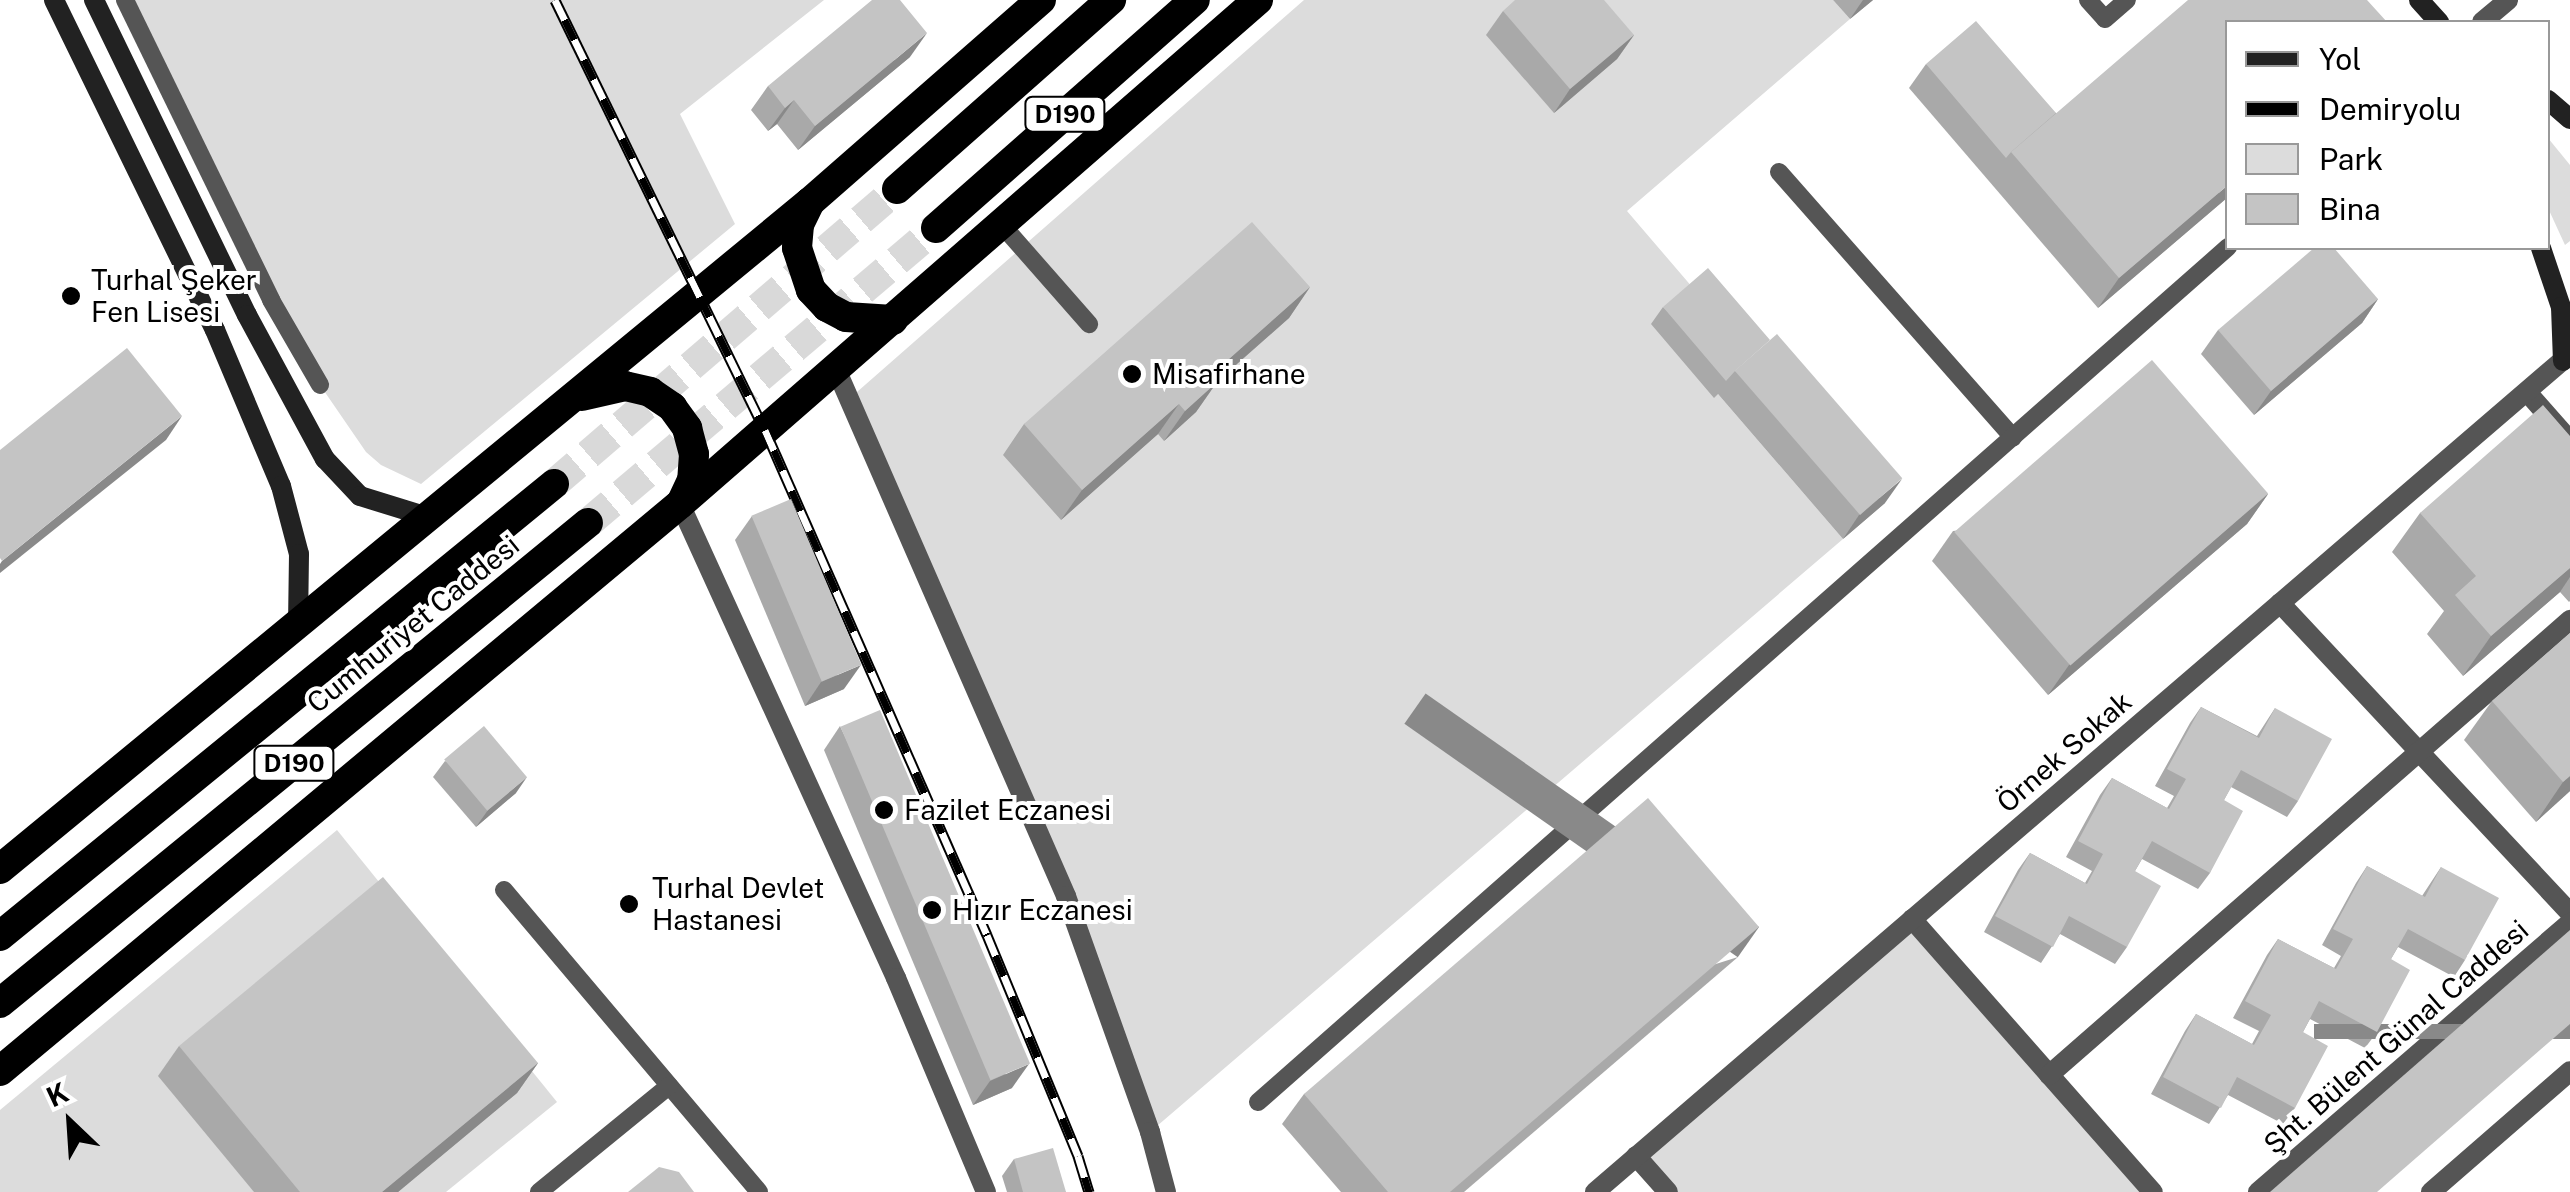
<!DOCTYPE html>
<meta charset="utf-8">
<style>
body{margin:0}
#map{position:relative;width:2570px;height:1192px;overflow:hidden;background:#fff;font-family:"Public Sans",sans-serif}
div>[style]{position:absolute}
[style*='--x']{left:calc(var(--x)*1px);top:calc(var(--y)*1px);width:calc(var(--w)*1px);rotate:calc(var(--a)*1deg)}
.green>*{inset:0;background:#dcdcdc}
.highway-tunnel>*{height:30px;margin-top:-15px;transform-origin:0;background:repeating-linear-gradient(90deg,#d9d9d9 0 30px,transparent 0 45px)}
.lane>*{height:18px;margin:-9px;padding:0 9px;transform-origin:9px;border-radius:9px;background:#555}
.street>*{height:20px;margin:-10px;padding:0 10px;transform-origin:10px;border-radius:10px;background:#555}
.secondary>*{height:20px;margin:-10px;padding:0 10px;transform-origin:10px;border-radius:10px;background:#222}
.highway>*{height:30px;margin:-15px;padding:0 15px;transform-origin:15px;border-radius:15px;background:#000}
.rail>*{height:11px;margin-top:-5.5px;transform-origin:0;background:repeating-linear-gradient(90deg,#fff 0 22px,#000 0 44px);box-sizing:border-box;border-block:2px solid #000}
.wall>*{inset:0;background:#a9a9a9}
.shaded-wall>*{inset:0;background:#898989;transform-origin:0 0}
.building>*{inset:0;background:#c4c4c4;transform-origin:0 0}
.dots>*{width:28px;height:28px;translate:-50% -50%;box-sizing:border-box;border:5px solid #fff;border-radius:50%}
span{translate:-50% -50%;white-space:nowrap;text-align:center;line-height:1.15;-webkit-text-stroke:8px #fff;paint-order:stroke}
.shield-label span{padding:2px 8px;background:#fff;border:2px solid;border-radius:8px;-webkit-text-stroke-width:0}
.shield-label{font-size:25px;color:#000;font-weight:700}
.poi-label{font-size:28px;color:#000}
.left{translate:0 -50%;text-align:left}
.street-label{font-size:28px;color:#000}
.legend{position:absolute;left:2225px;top:20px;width:325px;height:230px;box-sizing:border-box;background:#fff;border:2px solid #999;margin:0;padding:12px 18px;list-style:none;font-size:30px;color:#000}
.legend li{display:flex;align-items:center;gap:20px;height:50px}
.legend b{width:50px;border:2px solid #999}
.north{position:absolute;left:20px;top:1072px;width:100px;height:100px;-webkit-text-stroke:8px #fff;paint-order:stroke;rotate:335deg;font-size:28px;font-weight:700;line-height:40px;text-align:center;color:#000}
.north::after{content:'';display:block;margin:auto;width:35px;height:45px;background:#000;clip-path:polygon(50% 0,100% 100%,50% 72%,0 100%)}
</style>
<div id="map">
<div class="green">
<div style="clip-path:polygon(125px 0,824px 0,680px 114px,735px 224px,421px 484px,381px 465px,366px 452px,320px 385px)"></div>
<div style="clip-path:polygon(1304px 0,1833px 0,1850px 19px,1627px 211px,1693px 288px,1718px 394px,1843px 539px,1150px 1132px,1066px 896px,849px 399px)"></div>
<div style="clip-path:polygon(2548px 138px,2570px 165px,2570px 241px,2565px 245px,2548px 208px)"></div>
<div style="clip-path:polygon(337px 830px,557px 1102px,446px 1192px,0 1192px,0 1110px)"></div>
<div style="clip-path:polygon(1912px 919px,2153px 1192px,1668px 1192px,1636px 1156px)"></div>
</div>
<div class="highway-tunnel">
<div style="--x:554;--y:484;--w:452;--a:-40.7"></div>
<div style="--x:588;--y:523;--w:456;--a:-40.3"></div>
</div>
<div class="lane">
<div style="--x:125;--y:0;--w:334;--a:64"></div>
<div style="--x:271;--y:300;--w:98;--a:60"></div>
<div style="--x:2088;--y:0;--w:25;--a:48"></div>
<div style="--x:2105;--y:19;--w:29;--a:-41"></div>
<div style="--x:1779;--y:172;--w:354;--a:48.6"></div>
<div style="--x:1002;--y:225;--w:132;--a:48.7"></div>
<div style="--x:504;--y:890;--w:395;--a:49.8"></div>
<div style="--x:1258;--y:1102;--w:1293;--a:-41.39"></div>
<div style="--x:539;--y:1192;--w:168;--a:-39.2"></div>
</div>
<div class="street">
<div style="--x:2482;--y:22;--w:34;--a:-40"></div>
<div style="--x:836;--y:369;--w:575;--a:66.42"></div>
<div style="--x:1066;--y:896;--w:251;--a:70.4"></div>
<div style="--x:1150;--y:1132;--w:62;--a:75.1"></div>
<div style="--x:2527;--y:392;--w:65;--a:48.7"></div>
<div style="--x:680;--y:504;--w:521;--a:65.5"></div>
<div style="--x:896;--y:978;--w:232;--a:67.2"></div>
<div style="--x:2280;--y:603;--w:424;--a:46.9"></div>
<div style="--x:1912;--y:919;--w:364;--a:48.6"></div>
<div style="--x:2049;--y:1075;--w:692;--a:-41.13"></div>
<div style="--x:1636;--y:1156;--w:48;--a:48.4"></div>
<div style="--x:1595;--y:1192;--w:1286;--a:-40.68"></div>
<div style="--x:2258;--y:1192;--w:412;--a:-40.8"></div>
<div style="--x:2431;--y:1192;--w:184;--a:-41"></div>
</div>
<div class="secondary">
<div style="--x:54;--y:0;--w:367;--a:64"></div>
<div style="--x:215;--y:330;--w:169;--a:67.1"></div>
<div style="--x:281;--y:486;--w:70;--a:75.2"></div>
<div style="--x:299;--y:554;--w:71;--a:90.8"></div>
<div style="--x:94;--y:0;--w:350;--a:64.1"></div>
<div style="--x:247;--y:315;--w:164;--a:61.6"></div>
<div style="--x:325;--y:459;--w:51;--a:46.6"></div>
<div style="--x:360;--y:496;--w:71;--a:17.2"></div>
<div style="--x:2419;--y:0;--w:30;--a:48"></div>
<div style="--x:2548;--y:100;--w:29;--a:41"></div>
<div style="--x:2541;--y:248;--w:62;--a:71.3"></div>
<div style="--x:2561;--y:307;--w:54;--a:87.9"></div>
</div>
<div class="highway">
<div style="--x:897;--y:189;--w:286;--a:-41.5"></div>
<div style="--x:810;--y:202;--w:25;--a:116"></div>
<div style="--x:799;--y:225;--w:23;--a:95"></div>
<div style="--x:797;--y:248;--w:44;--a:71.6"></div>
<div style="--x:811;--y:290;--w:23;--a:47"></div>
<div style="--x:827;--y:307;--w:21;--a:28"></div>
<div style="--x:846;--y:317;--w:47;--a:3.7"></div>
<div style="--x:936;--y:228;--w:345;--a:-41.4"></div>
<div style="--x:582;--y:396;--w:44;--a:-13.1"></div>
<div style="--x:625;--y:386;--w:26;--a:13"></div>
<div style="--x:650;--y:392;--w:27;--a:34"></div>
<div style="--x:672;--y:407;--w:26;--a:54"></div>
<div style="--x:687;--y:428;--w:27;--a:75"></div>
<div style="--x:694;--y:454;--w:26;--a:94"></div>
<div style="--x:692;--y:480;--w:23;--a:115"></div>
<div style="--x:0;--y:869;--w:1049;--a:-39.47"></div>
<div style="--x:810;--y:202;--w:307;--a:-41.2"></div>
<div style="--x:0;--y:936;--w:715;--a:-39.21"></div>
<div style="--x:0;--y:1003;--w:759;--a:-39.23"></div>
<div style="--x:0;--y:1071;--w:885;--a:-39.82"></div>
<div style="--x:680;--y:504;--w:767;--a:-41.09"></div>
</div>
<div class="rail">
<div style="--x:555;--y:0;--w:479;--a:64"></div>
<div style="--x:765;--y:430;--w:552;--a:66.27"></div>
<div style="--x:987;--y:935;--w:239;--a:67.6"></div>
<div style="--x:1078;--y:1156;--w:38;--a:73"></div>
</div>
<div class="wall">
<div style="clip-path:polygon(1833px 0,1873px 0,1850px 19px)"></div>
<div style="clip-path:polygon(1503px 11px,1634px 35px,1617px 59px,1554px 113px,1486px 35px)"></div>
<div style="clip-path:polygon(910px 57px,798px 150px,777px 124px,768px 131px,751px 110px,768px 86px)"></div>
<div style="clip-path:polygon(1926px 64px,2056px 113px,2228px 197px,2098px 308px,1909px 88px)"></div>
<div style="clip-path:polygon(1310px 287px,1289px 318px,1217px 382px,1196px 412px,1164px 441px,1158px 434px,1061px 520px,1003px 455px,1024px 424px)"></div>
<div style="clip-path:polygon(2378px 299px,2362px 323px,2254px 415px,2201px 354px,2218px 330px)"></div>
<div style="clip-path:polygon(1663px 307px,1885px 503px,1843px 539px,1718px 394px,1714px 398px,1651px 324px)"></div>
<div style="clip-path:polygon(2570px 436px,2570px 601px,2569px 602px,2560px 592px,2463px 676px,2427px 634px,2444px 611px,2392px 552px,2420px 513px)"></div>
<div style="clip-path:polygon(2268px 494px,2247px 524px,2048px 695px,1932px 561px,1953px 531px)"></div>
<div style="clip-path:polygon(752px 516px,844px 689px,805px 706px,735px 540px)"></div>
<div style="clip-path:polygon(2570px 633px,2570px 791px,2536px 822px,2464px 740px,2492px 701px)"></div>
<div style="clip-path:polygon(2201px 707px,2257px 736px,2275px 708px,2298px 801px,2287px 817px,2231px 787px,2224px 800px,2210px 873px,2198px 889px,2142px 859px,2135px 871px,2127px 947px,2115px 964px,2060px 934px,2041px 963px,1984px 932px,2018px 870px,2030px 853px,2085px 883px,2092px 871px,2066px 857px,2100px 795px,2112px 778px,2167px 808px,2174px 796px,2155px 786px,2190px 723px)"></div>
<div style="clip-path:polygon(840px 726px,1012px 1088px,973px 1105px,824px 750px)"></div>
<div style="clip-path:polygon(445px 761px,516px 793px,476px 827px,433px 777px)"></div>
<div style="clip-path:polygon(2367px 866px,2422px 896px,2441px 867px,2465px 960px,2454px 977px,2398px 947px,2391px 959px,2377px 1032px,2365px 1048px,2310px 1019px,2303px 1032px,2295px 1108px,2283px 1124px,2228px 1095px,2209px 1124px,2151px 1094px,2185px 1031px,2196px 1014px,2252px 1044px,2259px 1031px,2233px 1018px,2267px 955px,2278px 939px,2334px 968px,2341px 956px,2322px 945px,2356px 883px)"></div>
<div style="clip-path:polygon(1738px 957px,1464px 1192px,1341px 1192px,1282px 1124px,1304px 1094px)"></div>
<div style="clip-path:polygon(179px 1046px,538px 1063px,517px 1093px,398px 1192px,254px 1192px,158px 1076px)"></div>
<div style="clip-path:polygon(1014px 1159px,1066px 1192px,1007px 1192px,1002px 1176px)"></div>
</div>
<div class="shaded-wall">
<div style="clip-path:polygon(1863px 0,1873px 0,1850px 19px)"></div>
<div style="clip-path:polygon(927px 33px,910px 57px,798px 150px,815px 126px)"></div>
<div style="clip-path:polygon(1634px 35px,1617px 59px,1554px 113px,1570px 89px)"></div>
<div style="clip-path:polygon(794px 100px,777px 124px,768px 131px,785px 108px)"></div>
<div style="clip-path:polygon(2228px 185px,2228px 197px,2098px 308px,2119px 278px)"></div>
<div style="clip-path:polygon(1310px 287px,1289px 318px,1190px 405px,1211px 375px)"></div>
<div style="clip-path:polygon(2378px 299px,2362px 323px,2254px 415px,2271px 391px)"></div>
<div style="clip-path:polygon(1217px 382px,1196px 412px,1164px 441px,1185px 411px)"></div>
<div style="clip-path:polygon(1179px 404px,1158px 434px,1061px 520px,1082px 490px)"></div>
<div style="clip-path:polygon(182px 416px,166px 440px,0 573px,0 564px,2px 561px)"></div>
<div style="clip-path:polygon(1902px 479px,1885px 503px,1843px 539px,1859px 515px)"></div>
<div style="clip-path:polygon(2268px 494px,2247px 524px,2048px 695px,2069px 665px)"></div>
<div style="clip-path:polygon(2570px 568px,2570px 577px,2560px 592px,2463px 676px,2491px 636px)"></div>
<div style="clip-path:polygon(861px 665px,844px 689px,805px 706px,821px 682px)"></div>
<div style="clip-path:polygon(2570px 776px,2570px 791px,2536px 822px,2563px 782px)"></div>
<div style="clip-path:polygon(527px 777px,516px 793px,476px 827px,488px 810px)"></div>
<div style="left:1759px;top:927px;width:37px;height:407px;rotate:125deg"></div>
<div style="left:2570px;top:1024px;width:15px;height:256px;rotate:90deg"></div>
<div style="clip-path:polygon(538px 1063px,517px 1093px,398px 1192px,382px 1192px)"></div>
<div style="clip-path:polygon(1029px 1064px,1012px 1088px,973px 1105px,990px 1081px)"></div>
</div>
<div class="building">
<div style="clip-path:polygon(872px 0,900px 0,927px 33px,815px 126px,794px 100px,785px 108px,768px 86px)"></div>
<div style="clip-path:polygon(1515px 0,1604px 0,1634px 35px,1570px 89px,1503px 11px)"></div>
<div style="clip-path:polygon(2188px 0,2367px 0,2387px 22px,2228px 22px,2228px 185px,2119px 278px,2011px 152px)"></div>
<div style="clip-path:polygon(1976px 21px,2056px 113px,2011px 152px,2006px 158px,1926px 64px)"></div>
<div style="clip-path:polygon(1252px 222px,1310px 287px,1211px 375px,1217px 382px,1185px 411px,1179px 404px,1082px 490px,1024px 424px)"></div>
<div style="clip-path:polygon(2314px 248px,2334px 248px,2378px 299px,2271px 391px,2218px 330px)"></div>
<div style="clip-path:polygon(1708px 268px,1770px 340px,1735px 371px,1726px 381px,1663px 307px)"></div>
<div style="left:1777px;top:334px;width:191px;height:56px;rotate:49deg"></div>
<div style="clip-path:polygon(127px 348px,182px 416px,2px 561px,0 558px,0 450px)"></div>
<div style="left:2152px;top:360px;width:177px;height:262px;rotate:49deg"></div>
<div style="clip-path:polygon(2543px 405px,2570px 436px,2570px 568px,2491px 636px,2455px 595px,2476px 576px,2420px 513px)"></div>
<div style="left:791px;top:499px;width:180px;height:43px;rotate:67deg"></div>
<div style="clip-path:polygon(2570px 633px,2570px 776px,2563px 782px,2492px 701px)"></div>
<div style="clip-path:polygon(2201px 707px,2259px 738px,2275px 708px,2332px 739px,2298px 801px,2241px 770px,2224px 800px,2243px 811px,2210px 873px,2152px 841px,2135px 871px,2161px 886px,2127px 947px,2069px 916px,2053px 947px,1995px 916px,2030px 853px,2087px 884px,2103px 854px,2078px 841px,2112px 778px,2169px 809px,2186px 779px,2167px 769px)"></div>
<div style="left:880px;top:710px;width:384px;height:43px;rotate:67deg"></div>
<div style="left:484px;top:726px;width:67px;height:52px;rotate:50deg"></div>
<div style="clip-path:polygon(1648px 798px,1759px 927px,1450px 1192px,1388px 1192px,1304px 1094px)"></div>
<div style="clip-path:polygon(2367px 866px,2425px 897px,2441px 867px,2499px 898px,2465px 960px,2408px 929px,2391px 959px,2410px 970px,2377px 1032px,2319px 1001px,2303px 1032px,2328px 1046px,2295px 1108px,2237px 1077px,2221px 1108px,2163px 1077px,2196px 1014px,2254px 1045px,2271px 1015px,2245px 1001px,2278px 939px,2336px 969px,2353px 939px,2333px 929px)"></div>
<div style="clip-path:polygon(383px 877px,538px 1063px,382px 1192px,300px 1192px,179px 1046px)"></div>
<div style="clip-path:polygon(2570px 930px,2570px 1024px,2377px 1192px,2270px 1192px)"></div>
<div style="clip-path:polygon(1053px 1148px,1066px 1192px,1023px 1192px,1014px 1159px)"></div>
<div style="clip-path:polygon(659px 1167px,679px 1172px,694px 1192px,628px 1192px)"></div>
</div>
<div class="dots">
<div style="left:71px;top:296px;background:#000"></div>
<div style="left:1132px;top:374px;background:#000"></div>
<div style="left:884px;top:810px;background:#000"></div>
<div style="left:629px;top:904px;background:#000"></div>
<div style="left:932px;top:910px;background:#000"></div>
</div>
<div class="shield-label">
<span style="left:1065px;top:114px">D190</span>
<span style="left:294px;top:763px">D190</span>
</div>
<div class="poi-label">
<span class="left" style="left:91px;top:296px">Turhal Şeker<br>Fen Lisesi</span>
<span class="left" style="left:1152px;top:374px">Misafirhane</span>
<span class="left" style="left:904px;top:810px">Fazilet Eczanesi</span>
<span class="left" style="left:652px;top:904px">Turhal Devlet<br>Hastanesi</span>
<span class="left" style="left:952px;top:910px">Hızır Eczanesi</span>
</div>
<div class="street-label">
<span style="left:413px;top:624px;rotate:-39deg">Cumhuriyet Caddesi</span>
<span style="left:2064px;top:752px;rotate:-41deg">Örnek Sokak</span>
<span style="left:2396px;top:1037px;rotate:-41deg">Şht. Bülent Günal Caddesi</span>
</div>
<ul class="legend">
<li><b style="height:12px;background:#222"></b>Yol</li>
<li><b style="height:12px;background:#000"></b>Demiryolu</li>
<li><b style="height:28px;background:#dcdcdc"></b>Park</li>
<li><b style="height:28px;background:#c4c4c4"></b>Bina</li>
</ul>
<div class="north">K</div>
</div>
